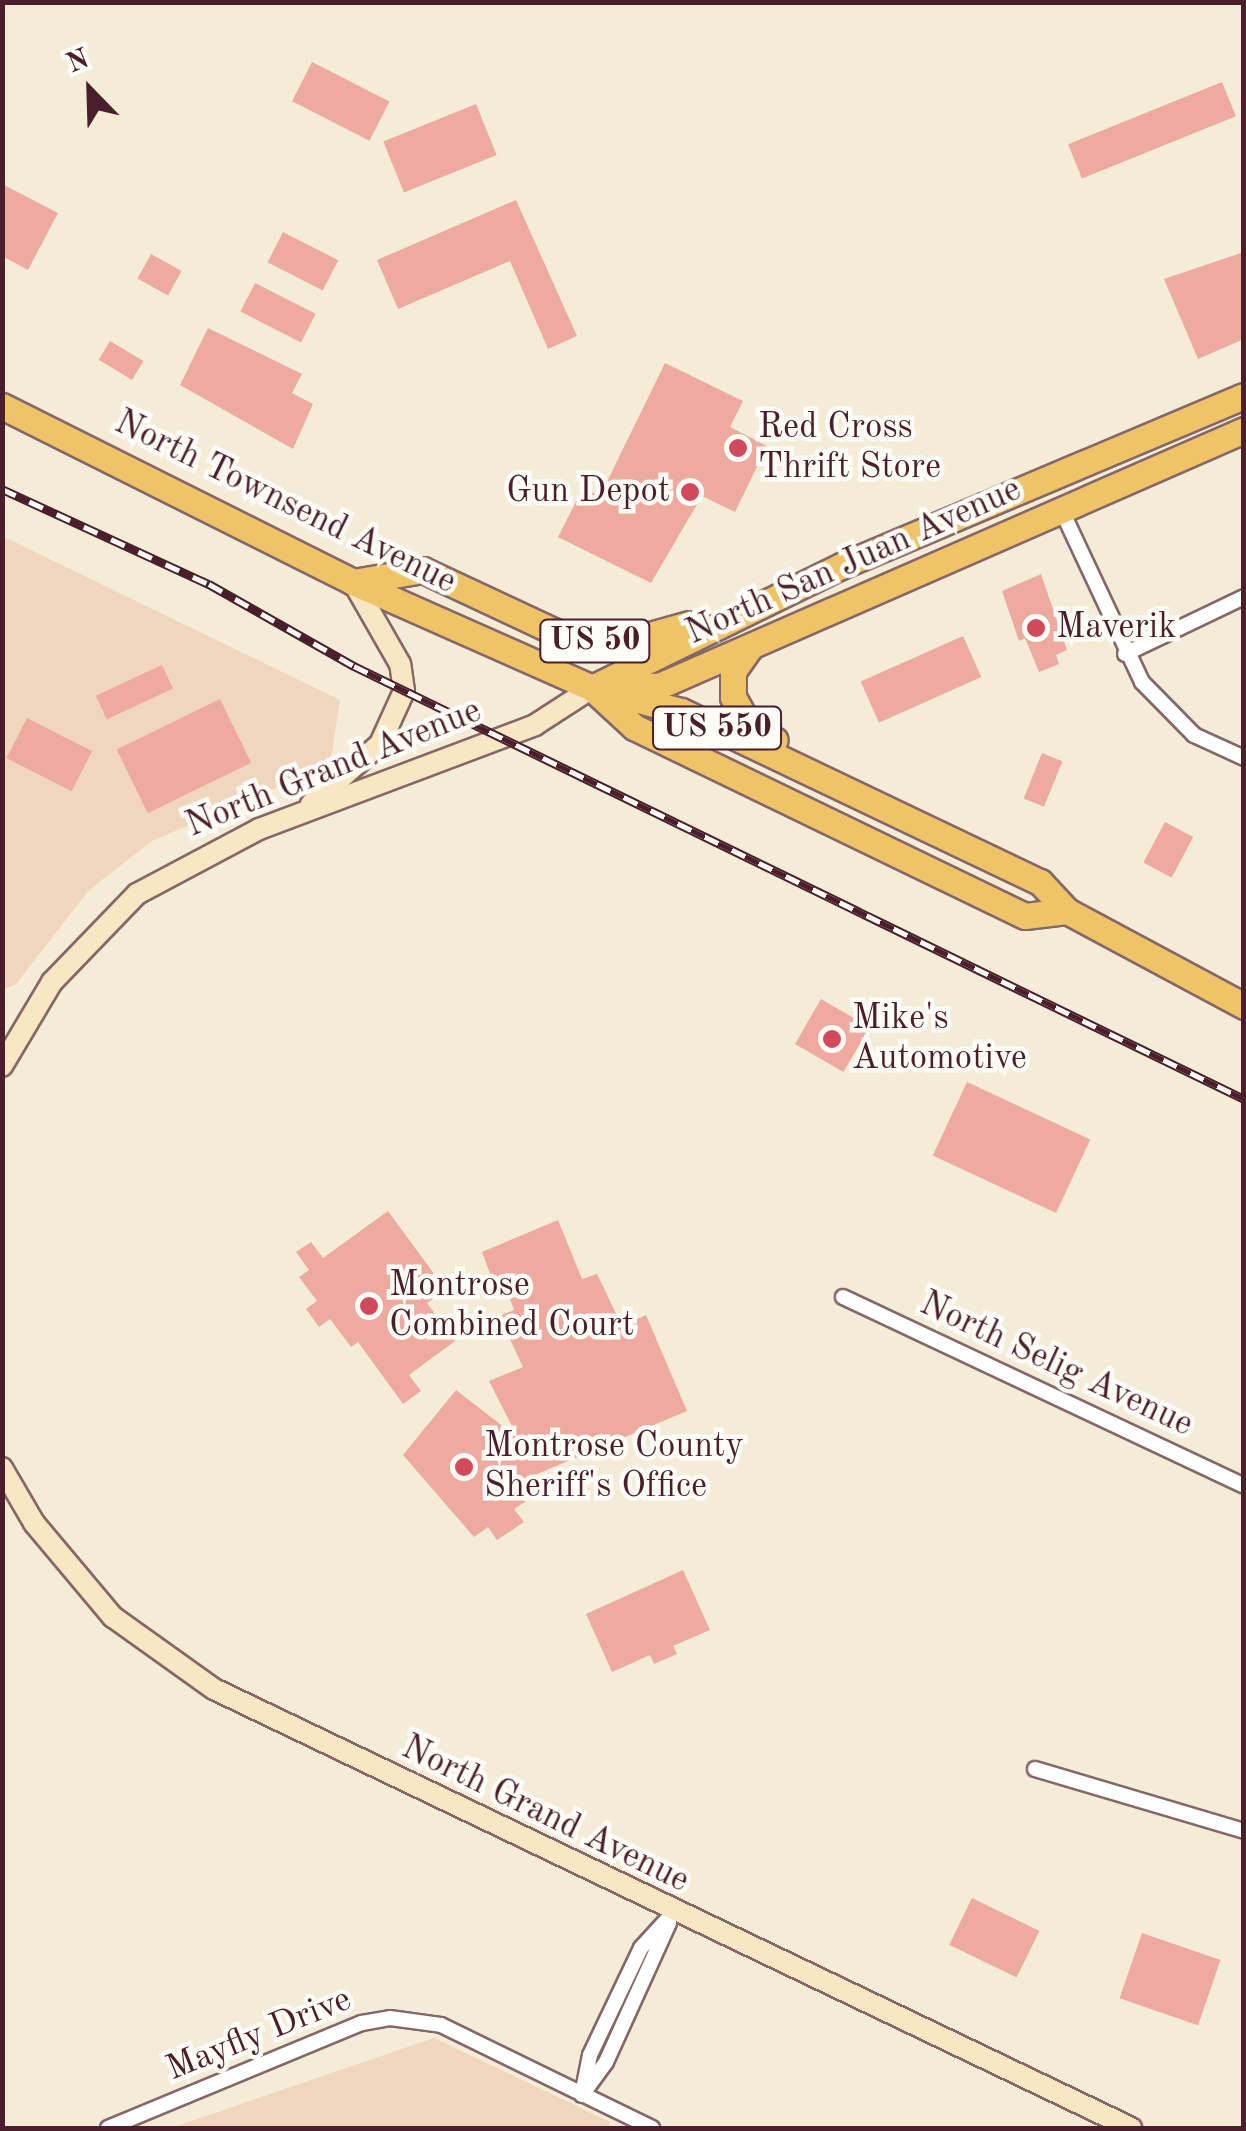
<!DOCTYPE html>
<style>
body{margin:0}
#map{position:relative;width:1246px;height:2131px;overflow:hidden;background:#f4ecd7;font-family:"Old Standard TT",serif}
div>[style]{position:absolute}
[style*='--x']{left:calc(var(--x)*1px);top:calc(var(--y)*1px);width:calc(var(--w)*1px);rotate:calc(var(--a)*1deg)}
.built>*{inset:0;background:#efd6bc}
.building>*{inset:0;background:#eeaa9e;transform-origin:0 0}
.roads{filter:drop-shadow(2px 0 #866767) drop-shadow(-2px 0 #866767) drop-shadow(0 2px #866767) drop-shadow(0 -2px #866767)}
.street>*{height:14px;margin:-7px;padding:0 7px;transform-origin:7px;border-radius:7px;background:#fff}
.secondary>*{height:20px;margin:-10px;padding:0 10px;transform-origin:10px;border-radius:10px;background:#f9e7c3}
.highway>*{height:25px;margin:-12.5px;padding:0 12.5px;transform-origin:12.5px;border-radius:12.5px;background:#efc469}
.rail>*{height:9px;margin-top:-4.5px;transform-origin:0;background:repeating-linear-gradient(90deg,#fdfcf7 0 15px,#4a1f2b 0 30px);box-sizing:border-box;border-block:2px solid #4a1f2b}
.dots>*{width:28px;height:28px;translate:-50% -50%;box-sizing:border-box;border:5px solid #fdfcf7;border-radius:50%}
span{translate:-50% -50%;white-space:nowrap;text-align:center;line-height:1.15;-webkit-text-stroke:9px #fdfcf7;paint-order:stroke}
.shield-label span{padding:2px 8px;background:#fdfcf7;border:2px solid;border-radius:8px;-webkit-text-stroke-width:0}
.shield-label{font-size:32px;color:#4a1f2b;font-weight:700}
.poi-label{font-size:35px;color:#4a1f2b}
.left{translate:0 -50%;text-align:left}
.right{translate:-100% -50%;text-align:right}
.street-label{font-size:35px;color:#4a1f2b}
.frame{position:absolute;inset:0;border:5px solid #4a1f2b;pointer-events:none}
.north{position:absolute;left:40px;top:40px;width:100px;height:100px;-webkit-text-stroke:8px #fdfcf7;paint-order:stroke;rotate:337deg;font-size:28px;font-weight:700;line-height:40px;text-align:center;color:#4a1f2b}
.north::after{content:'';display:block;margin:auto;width:35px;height:45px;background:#4a1f2b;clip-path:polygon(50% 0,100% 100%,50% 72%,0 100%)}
</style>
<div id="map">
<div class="built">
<div style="clip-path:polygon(2px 536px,340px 700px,330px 765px,152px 841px,89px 890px,16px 984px,3px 990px)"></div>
<div style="clip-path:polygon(434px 2038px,610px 2122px,608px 2128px,171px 2128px)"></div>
</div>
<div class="building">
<div style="left:312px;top:62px;width:87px;height:44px;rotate:27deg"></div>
<div style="left:1222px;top:82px;width:37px;height:166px;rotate:68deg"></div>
<div style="left:476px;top:104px;width:55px;height:100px;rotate:68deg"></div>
<div style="clip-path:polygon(2px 184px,58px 213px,28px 270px,2px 256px)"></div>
<div style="clip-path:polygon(516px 200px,577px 336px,548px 349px,510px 261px,398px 309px,377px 260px)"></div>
<div style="left:283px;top:232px;width:62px;height:34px;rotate:27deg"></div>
<div style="clip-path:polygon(1244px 252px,1244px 339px,1198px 359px,1164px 279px)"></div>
<div style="left:151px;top:254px;width:35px;height:28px;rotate:29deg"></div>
<div style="left:255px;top:283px;width:68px;height:32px;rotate:27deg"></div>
<div style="clip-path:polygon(208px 328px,302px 374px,292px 393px,313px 404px,293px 449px,180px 385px)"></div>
<div style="left:110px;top:341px;width:39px;height:22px;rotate:31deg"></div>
<div style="clip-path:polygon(665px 363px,743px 401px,730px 427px,767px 446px,735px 512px,702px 496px,651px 583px,558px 537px,583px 488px,600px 496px)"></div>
<div style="clip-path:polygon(1041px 574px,1067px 650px,1056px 655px,1059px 664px,1039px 672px,1025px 638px,1019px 641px,1002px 591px)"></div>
<div style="left:963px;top:636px;width:45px;height:112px;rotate:66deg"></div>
<div style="left:162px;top:665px;width:26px;height:73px;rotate:65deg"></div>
<div style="left:220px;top:699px;width:71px;height:115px;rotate:64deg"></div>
<div style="left:27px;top:718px;width:73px;height:45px;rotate:27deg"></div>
<div style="left:1042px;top:753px;width:22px;height:49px;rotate:22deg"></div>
<div style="left:1165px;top:822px;width:32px;height:46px;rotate:28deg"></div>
<div style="left:821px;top:999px;width:56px;height:52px;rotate:30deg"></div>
<div style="left:967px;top:1082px;width:136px;height:81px;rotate:25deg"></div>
<div style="clip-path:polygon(388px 1211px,446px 1290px,427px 1303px,455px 1341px,409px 1375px,421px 1391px,403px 1404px,358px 1342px,351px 1347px,330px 1319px,319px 1327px,306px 1309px,317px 1301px,299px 1277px,309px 1270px,296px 1252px,311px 1242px,323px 1258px)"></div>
<div style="clip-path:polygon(558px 1220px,582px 1279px,597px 1274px,622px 1326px,646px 1315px,687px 1411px,518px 1482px,525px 1502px,514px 1509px,524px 1522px,497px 1540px,488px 1527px,474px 1537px,403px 1455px,456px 1390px,518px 1438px,489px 1381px,523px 1367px,499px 1316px,514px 1310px,501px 1275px,492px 1279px,482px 1252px)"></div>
<div style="clip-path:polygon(683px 1570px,710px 1630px,673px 1646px,677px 1654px,654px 1664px,650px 1655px,612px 1672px,586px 1614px)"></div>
<div style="left:972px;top:1898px;width:75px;height:52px;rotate:26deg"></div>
<div style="left:1142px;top:1933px;width:83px;height:69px;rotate:19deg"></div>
</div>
<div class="roads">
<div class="street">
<div style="--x:1061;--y:509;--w:191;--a:64.9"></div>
<div style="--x:1142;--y:682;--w:74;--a:45.5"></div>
<div style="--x:1194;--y:735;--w:55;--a:24.7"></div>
<div style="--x:1125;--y:654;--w:132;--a:-25.6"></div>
<div style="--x:843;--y:1297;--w:443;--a:25.2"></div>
<div style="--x:1035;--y:1769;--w:218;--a:16.5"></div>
<div style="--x:585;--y:2091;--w:36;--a:-54"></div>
<div style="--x:606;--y:2062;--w:153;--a:-65.6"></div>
<div style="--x:582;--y:2095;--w:41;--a:-78.7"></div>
<div style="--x:590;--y:2055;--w:119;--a:-64.5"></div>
<div style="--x:641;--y:1948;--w:47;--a:-47.6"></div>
<div style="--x:108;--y:2128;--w:275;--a:-22.5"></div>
<div style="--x:362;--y:2023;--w:28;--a:-10"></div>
<div style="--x:390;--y:2018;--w:51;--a:7.8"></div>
<div style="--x:441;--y:2025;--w:235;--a:26"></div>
</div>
<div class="secondary">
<div style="--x:311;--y:804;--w:91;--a:-41"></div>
<div style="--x:380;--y:744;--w:58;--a:-65.6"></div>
<div style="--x:404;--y:691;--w:27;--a:-98"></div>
<div style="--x:400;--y:664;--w:95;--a:-119.8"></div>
<div style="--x:2;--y:1066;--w:98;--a:-59.2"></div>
<div style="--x:52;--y:982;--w:122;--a:-46"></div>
<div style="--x:137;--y:894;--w:138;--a:-28"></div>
<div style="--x:259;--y:829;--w:295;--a:-20.6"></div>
<div style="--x:535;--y:725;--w:68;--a:-33"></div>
<div style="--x:2;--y:1468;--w:64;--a:59.8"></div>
<div style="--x:34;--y:1523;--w:123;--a:50"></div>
<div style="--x:113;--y:1617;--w:124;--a:35.5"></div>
<div style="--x:214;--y:1689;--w:1017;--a:25.58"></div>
</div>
<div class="highway">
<div style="--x:2;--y:406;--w:393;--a:26.6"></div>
<div style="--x:353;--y:582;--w:261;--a:23.9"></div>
<div style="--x:592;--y:688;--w:92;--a:14.5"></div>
<div style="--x:681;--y:711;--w:398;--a:25.5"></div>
<div style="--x:1040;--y:882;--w:40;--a:47"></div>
<div style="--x:1067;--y:911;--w:201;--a:28.2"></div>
<div style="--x:353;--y:582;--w:71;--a:-9.7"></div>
<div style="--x:423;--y:570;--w:153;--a:25.1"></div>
<div style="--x:562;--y:635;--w:32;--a:11"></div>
<div style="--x:593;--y:641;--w:39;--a:-1"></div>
<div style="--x:632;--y:640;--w:59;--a:-15.7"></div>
<div style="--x:750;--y:647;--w:29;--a:125"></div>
<div style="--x:733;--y:671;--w:26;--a:90"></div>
<div style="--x:733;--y:697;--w:37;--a:61"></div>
<div style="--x:751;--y:729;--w:26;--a:25"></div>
<div style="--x:622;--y:687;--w:37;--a:-2"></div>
<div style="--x:659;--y:686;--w:639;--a:-23.63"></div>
<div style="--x:592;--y:688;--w:277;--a:-26.1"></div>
<div style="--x:841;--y:566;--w:437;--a:-22.9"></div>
<div style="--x:595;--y:691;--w:53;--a:42.7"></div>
<div style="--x:634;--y:727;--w:434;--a:25.8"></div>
<div style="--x:1025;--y:916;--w:42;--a:-6.8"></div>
</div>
</div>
<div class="rail">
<div style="--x:2;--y:489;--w:228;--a:24.7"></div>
<div style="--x:209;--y:584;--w:167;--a:29.5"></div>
<div style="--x:354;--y:666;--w:990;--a:25.94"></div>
</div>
<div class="dots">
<div style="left:738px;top:448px;background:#d1495b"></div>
<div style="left:690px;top:492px;background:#d1495b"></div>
<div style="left:1036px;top:628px;background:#d1495b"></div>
<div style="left:832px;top:1039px;background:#d1495b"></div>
<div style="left:369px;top:1306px;background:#d1495b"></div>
<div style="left:464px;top:1467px;background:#d1495b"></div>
</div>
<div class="shield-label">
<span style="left:595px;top:641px">US 50</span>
<span style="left:717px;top:728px">US 550</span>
</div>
<div class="poi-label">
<span class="left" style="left:758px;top:448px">Red Cross<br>Thrift Store</span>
<span class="right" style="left:670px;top:492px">Gun Depot</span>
<span class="left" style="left:1056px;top:628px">Maverik</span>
<span class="left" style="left:852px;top:1039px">Mike's<br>Automotive</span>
<span class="left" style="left:389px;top:1306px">Montrose<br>Combined Court</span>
<span class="left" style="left:484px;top:1467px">Montrose County<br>Sheriff's Office</span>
</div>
<div class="street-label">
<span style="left:285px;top:503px;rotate:26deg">North Townsend Avenue</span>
<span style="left:854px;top:562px;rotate:-24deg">North San Juan Avenue</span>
<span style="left:334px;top:769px;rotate:-22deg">North Grand Avenue</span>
<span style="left:1056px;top:1365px;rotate:25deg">North Selig Avenue</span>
<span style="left:545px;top:1815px;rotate:26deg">North Grand Avenue</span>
<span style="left:259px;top:2035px;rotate:-22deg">Mayfly Drive</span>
</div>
<div class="frame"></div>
<div class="north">N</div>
</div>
